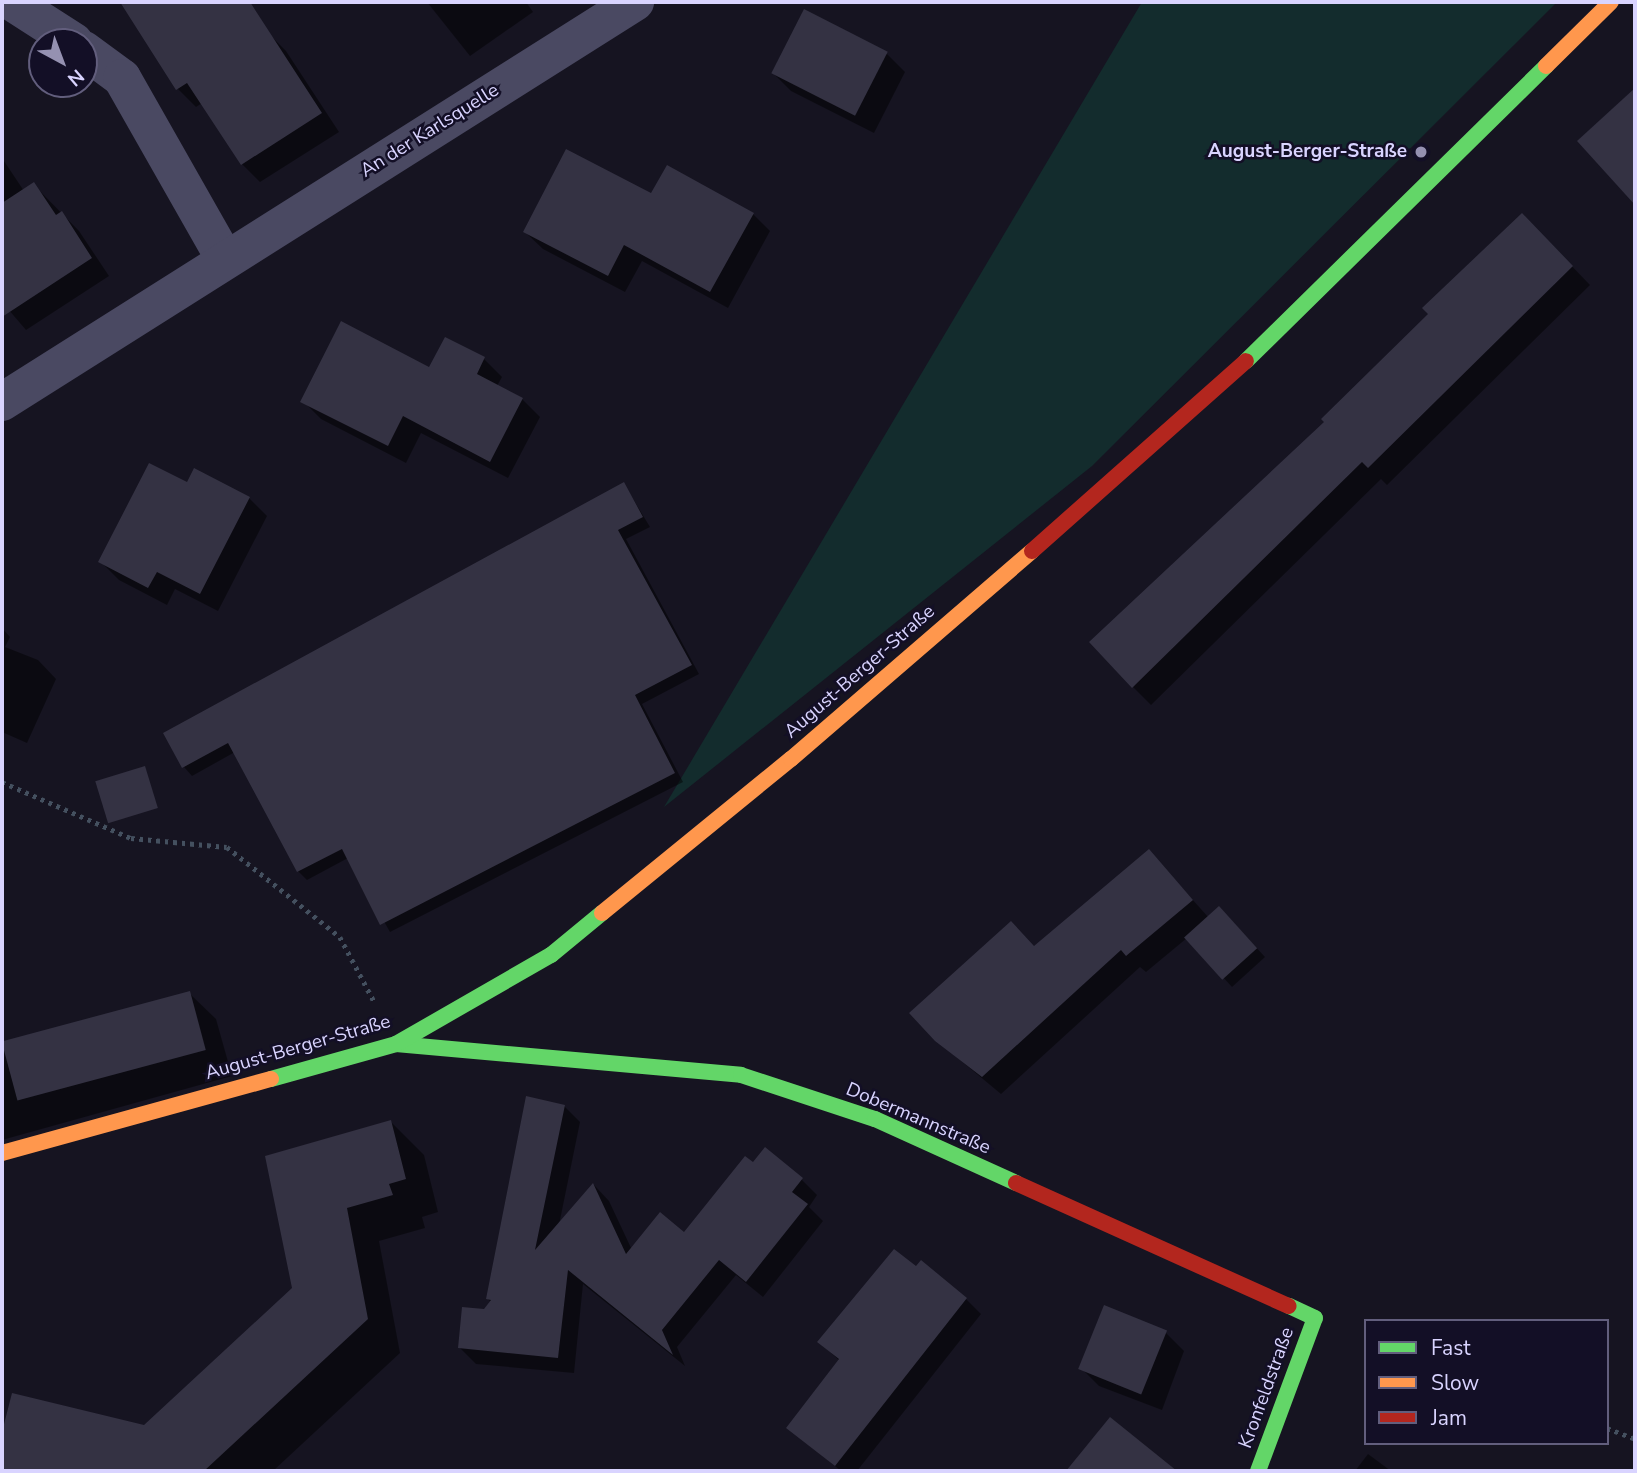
<!DOCTYPE html>
<meta charset="utf-8">
<style>
body{margin:0}
#map{position:relative;width:1637px;height:1473px;overflow:hidden;background:#161421;font-family:"Nunito Sans",sans-serif}
div>[style]{position:absolute}
[style*='--x']{left:calc(var(--x)*1px);top:calc(var(--y)*1px);width:calc(var(--w)*1px);rotate:calc(var(--a)*1deg)}
.green>*{inset:0;background:#132c2d}
.shadow>*{inset:0;background:#0007}
.building>*{inset:0;background:#343243;transform-origin:0 0}
.path>*{height:4.5px;margin-top:-2.25px;transform-origin:0;background:repeating-linear-gradient(90deg,#44505f 0 3.5px,transparent 0 8.5px)}
.street>*{height:38px;margin:-19px;padding:0 19px;transform-origin:19px;border-radius:19px;background:#4a4962}
.fast>*{height:16px;margin:-8px;padding:0 8px;transform-origin:8px;border-radius:8px;background:#63d668}
.slow>*{height:16px;margin:-8px;padding:0 8px;transform-origin:8px;border-radius:8px;background:#ff974d}
.jam>*{height:16px;margin:-8px;padding:0 8px;transform-origin:8px;border-radius:8px;background:#b3261e}
.dots>*{width:19px;height:19px;translate:-50% -50%;box-sizing:border-box;border:4px solid #130f26;border-radius:50%}
span{translate:-50% -50%;white-space:nowrap;text-align:center;line-height:1.15;-webkit-text-stroke:5px #130f26;paint-order:stroke}
.street-label{font-size:19px;color:#d9d4ff}
.poi-label{font-size:19px;color:#d9d4ff;font-weight:700}
.right{translate:-100% -50%;text-align:right}
.frame{position:absolute;inset:0;border:4px solid #d9d4ff;pointer-events:none}
.legend{position:absolute;left:1364px;top:1319px;width:245px;height:126px;box-sizing:border-box;background:#130f26;border:2px solid #625e7d;margin:0;padding:9px 12px;list-style:none;font-size:21px;color:#d9d4ff}
.legend li{display:flex;align-items:center;gap:14px;height:35px}
.legend b{width:35px;border:2px solid #625e7d}
.north{position:absolute;left:28px;top:28px;width:70px;height:70px;box-sizing:border-box;background:#130f26;border:2px solid #625e7d;border-radius:50%;rotate:139deg;font-size:19px;font-weight:700;line-height:28px;text-align:center;color:#d9d4ff}
.north::after{content:'';display:block;margin:auto;width:24px;height:32px;background:#9591b1;clip-path:polygon(50% 0,100% 100%,50% 72%,0 100%)}
</style>
<div id="map">
<div class="green">
<div style="clip-path:polygon(1142px 2px,1557px 2px,1092px 466px,664px 807px)"></div>
</div>
<div class="shadow">
<div style="clip-path:polygon(132px 2px,235px 2px,258px 39px,268px 33px,286px 51px,339px 132px,260px 182px,242px 164px,202px 103px,196px 107px,178px 89px,125px 6px)"></div>
<div style="clip-path:polygon(427px 2px,526px 2px,533px 12px,470px 56px)"></div>
<div style="clip-path:polygon(887px 54px,905px 72px,874px 133px,791px 91px,773px 73px)"></div>
<div style="clip-path:polygon(1635px 91px,1635px 202px,1579px 141px)"></div>
<div style="clip-path:polygon(2px 158px,24px 191px,34px 185px,79px 231px,109px 276px,26px 330px,2px 302px)"></div>
<div style="clip-path:polygon(651px 195px,753px 214px,770px 231px,728px 308px,642px 261px,625px 292px,543px 249px,525px 232px)"></div>
<div style="clip-path:polygon(1540px 233px,1590px 285px,1387px 485px,1381px 479px,1151px 705px,1133px 687px,1327px 422px)"></div>
<div style="clip-path:polygon(484px 359px,502px 377px,497px 386px,522px 399px,540px 417px,508px 478px,421px 433px,406px 463px,321px 419px,303px 401px)"></div>
<div style="clip-path:polygon(195px 470px,249px 498px,267px 516px,218px 611px,175px 589px,167px 605px,119px 580px,101px 562px,187px 485px)"></div>
<div style="clip-path:polygon(624px 484px,650px 527px,626px 539px,699px 674px,642px 704px,683px 782px,390px 932px,348px 858px,307px 880px,298px 871px,235px 752px,192px 776px,184px 767px)"></div>
<div style="clip-path:polygon(2px 628px,10px 637px,5px 647px,38px 660px,56px 679px,27px 743px,2px 732px)"></div>
<div style="clip-path:polygon(1149px 851px,1209px 918px,1228px 917px,1265px 957px,1232px 987px,1187px 938px,1146px 972px,1140px 967px,1001px 1094px,936px 1040px,1034px 947px)"></div>
<div style="clip-path:polygon(189px 993px,216px 1019px,232px 1076px,2px 1140px,2px 1045px)"></div>
<div style="clip-path:polygon(564px 1106px,580px 1122px,559px 1225px,594px 1185px,609px 1201px,632px 1250px,684px 1234px,753px 1165px,801px 1179px,817px 1195px,809px 1207px,823px 1221px,763px 1297px,736px 1275px,677px 1347px,685px 1366px,583px 1284px,574px 1373px,476px 1364px,460px 1348px,491px 1302px,488px 1299px)"></div>
<div style="clip-path:polygon(391px 1122px,424px 1155px,438px 1212px,422px 1217px,425px 1228px,379px 1241px,400px 1353px,273px 1471px,2px 1471px,2px 1439px,13px 1395px,145px 1426px,293px 1289px)"></div>
<div style="clip-path:polygon(916px 1269px,966px 1299px,981px 1314px,857px 1471px,841px 1471px,788px 1427px,840px 1361px,819px 1342px)"></div>
<div style="clip-path:polygon(1166px 1333px,1184px 1351px,1162px 1410px,1099px 1386px,1081px 1368px)"></div>
<div style="clip-path:polygon(1110px 1419px,1174px 1471px,1068px 1471px)"></div>
<div style="clip-path:polygon(1368px 1454px,1391px 1471px,1355px 1471px)"></div>
</div>
<div class="building">
<div style="clip-path:polygon(120px 2px,250px 2px,322px 113px,241px 165px,187px 83px,176px 90px)"></div>
<div style="left:804px;top:9px;width:94px;height:72px;rotate:27deg"></div>
<div style="clip-path:polygon(1635px 88px,1635px 205px,1577px 141px)"></div>
<div style="clip-path:polygon(566px 149px,651px 193px,667px 165px,754px 213px,710px 292px,624px 245px,608px 276px,523px 232px)"></div>
<div style="clip-path:polygon(34px 182px,56px 215px,62px 211px,92px 258px,2px 317px,2px 203px)"></div>
<div style="clip-path:polygon(1522px 213px,1573px 266px,1368px 468px,1362px 462px,1132px 688px,1089px 642px,1324px 422px,1321px 419px,1428px 314px,1422px 308px)"></div>
<div style="clip-path:polygon(341px 321px,429px 367px,445px 337px,485px 357px,477px 374px,523px 398px,490px 462px,403px 416px,388px 446px,300px 402px)"></div>
<div style="clip-path:polygon(149px 463px,187px 482px,194px 468px,250px 497px,200px 594px,157px 572px,148px 588px,98px 562px)"></div>
<div style="clip-path:polygon(624px 482px,643px 517px,618px 530px,692px 665px,635px 695px,675px 773px,380px 925px,342px 849px,297px 872px,228px 743px,182px 768px,163px 733px)"></div>
<div style="left:145px;top:766px;width:44px;height:52px;rotate:73deg"></div>
<div style="clip-path:polygon(1149px 849px,1193px 900px,1126px 956px,1121px 950px,982px 1077px,935px 1041px,909px 1013px,1011px 921px,1034px 946px)"></div>
<div style="left:1219px;top:906px;width:57px;height:47px;rotate:48deg"></div>
<div style="left:190px;top:991px;width:61px;height:195px;rotate:75deg"></div>
<div style="clip-path:polygon(526px 1096px,565px 1105px,535px 1250px,593px 1183px,626px 1254px,660px 1212px,684px 1232px,745px 1156px,753px 1162px,765px 1147px,803px 1178px,792px 1192px,808px 1204px,746px 1282px,719px 1260px,662px 1330px,673px 1355px,568px 1270px,558px 1358px,458px 1348px,462px 1307px,484px 1309px,491px 1300px,486px 1299px)"></div>
<div style="clip-path:polygon(391px 1120px,406px 1179px,389px 1184px,393px 1195px,347px 1208px,368px 1319px,204px 1471px,2px 1471px,2px 1432px,12px 1393px,144px 1425px,292px 1288px,265px 1156px)"></div>
<div style="clip-path:polygon(894px 1249px,916px 1266px,921px 1260px,967px 1298px,835px 1466px,786px 1428px,839px 1359px,817px 1342px)"></div>
<div style="left:1104px;top:1305px;width:68px;height:69px;rotate:22deg"></div>
<div style="clip-path:polygon(1110px 1417px,1177px 1471px,1066px 1471px)"></div>
</div>
<div class="path">
<div style="--x:2;--y:782;--w:141;--a:23.5"></div>
<div style="--x:131;--y:838;--w:96;--a:5.4"></div>
<div style="--x:227;--y:847;--w:144;--a:38.5"></div>
<div style="--x:340;--y:937;--w:75;--a:62.1"></div>
<div style="--x:1607;--y:1428;--w:30;--a:21"></div>
</div>
<div class="street">
<div style="--x:12;--y:2;--w:74;--a:32.8"></div>
<div style="--x:84;--y:50;--w:47;--a:36.4"></div>
<div style="--x:122;--y:78;--w:208;--a:60.4"></div>
<div style="--x:2;--y:402;--w:749;--a:-32.29"></div>
</div>
<div class="fast">
<div style="--x:1246;--y:361;--w:421;--a:-44.5"></div>
<div style="--x:396;--y:1044;--w:346;--a:5.1"></div>
<div style="--x:741;--y:1075;--w:141;--a:18.2"></div>
<div style="--x:875;--y:1119;--w:155;--a:24.4"></div>
<div style="--x:271;--y:1079;--w:130;--a:-15.6"></div>
<div style="--x:396;--y:1044;--w:179;--a:-29.9"></div>
<div style="--x:551;--y:955;--w:66;--a:-39.5"></div>
<div style="--x:1258;--y:1471;--w:163;--a:-69.6"></div>
<div style="--x:1315;--y:1318;--w:29;--a:-155"></div>
</div>
<div class="slow">
<div style="--x:1546;--y:66;--w:91;--a:-44.6"></div>
<div style="--x:602;--y:913;--w:244;--a:-39.2"></div>
<div style="--x:791;--y:759;--w:318;--a:-40.8"></div>
<div style="--x:2;--y:1153;--w:279;--a:-15.4"></div>
</div>
<div class="jam">
<div style="--x:1032;--y:551;--w:286;--a:-41.6"></div>
<div style="--x:1016;--y:1183;--w:299;--a:24.3"></div>
</div>
<div class="dots">
<div style="left:1421px;top:152px;background:#9591b1"></div>
</div>
<div class="street-label">
<span style="left:430px;top:131px;rotate:-32deg">An der Karlsquelle</span>
<span style="left:860px;top:672px;rotate:-41deg">August-Berger-Straße</span>
<span style="left:298px;top:1048px;rotate:-16deg">August-Berger-Straße</span>
<span style="left:918px;top:1119px;rotate:23deg">Dobermannstraße</span>
<span style="left:1267px;top:1388px;rotate:-70deg">Kronfeldstraße</span>
</div>
<div class="poi-label">
<span class="right" style="left:1407px;top:152px">August-Berger-Straße</span>
</div>
<div class="frame"></div>
<ul class="legend">
<li><b style="height:9px;background:#63d668"></b>Fast</li>
<li><b style="height:9px;background:#ff974d"></b>Slow</li>
<li><b style="height:9px;background:#b3261e"></b>Jam</li>
</ul>
<div class="north">N</div>
</div>
